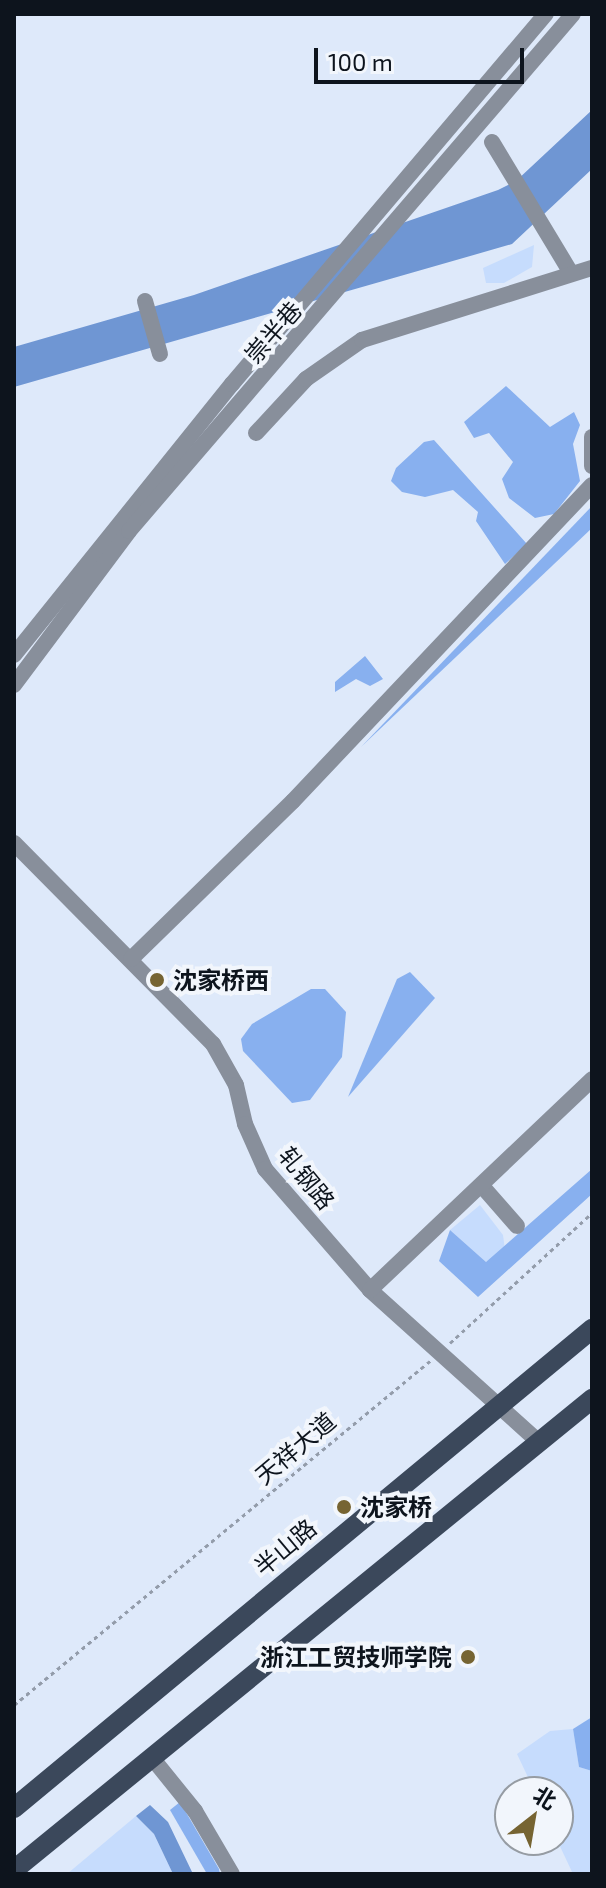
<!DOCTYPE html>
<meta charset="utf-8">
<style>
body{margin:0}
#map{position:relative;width:606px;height:1888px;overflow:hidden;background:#dee9fa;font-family:"Exo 2","Noto Sans SC",sans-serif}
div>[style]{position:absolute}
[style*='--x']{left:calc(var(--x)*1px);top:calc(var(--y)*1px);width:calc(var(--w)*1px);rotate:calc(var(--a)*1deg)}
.green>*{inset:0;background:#c6dcfd}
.forest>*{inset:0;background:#88b0ef}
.water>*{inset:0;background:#6f96d3}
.path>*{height:3px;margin-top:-1.5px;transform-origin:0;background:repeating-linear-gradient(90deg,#939caa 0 4px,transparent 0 8px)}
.minor>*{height:16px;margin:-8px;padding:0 8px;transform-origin:8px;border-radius:8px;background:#888f9b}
.major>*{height:20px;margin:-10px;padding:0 10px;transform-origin:10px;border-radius:10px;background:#3b485b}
.dots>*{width:22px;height:22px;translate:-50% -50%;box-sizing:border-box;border:4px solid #f2f6fc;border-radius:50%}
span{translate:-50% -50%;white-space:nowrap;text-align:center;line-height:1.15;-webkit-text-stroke:8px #f2f6fc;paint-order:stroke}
.street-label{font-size:24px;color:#0d141d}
.poi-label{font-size:24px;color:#0d141d;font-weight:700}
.left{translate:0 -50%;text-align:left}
.right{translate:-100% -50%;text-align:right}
.frame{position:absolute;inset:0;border:16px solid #0d141d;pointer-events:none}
.north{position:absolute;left:494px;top:1776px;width:80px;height:80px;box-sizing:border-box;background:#f2f6fc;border:2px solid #969ca3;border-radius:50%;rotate:31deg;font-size:22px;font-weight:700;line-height:32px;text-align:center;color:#0d141d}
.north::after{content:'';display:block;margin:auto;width:28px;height:36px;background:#766432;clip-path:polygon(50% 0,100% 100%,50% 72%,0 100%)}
.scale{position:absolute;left:314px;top:48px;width:210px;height:36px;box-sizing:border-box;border:4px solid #0d141d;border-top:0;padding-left:10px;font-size:24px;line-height:28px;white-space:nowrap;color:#0d141d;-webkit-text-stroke:6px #f2f6fc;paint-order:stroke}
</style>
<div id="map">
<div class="green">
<div style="clip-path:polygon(534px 245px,532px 267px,504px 283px,486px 283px,483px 268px)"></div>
<div style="clip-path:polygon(480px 1205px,503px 1235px,505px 1250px,486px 1262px,450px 1230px)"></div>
<div style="clip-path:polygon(573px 1729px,579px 1767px,592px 1771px,592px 1874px,573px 1874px,557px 1840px,558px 1792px,535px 1792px,517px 1754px,550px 1731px)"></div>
<div style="clip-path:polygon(136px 1816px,154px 1834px,173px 1874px,67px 1874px)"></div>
</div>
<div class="forest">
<div style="clip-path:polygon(506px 386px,550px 427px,574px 412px,580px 425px,573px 444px,580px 481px,554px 514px,535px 518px,509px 498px,502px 479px,513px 462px,489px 433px,474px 438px,464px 422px)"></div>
<div style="clip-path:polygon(434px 440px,527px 544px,505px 564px,476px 521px,478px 512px,453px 490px,425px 497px,402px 492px,391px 481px,396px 468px,424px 442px)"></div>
<div style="clip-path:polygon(592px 506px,592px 528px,361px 747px)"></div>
<div style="clip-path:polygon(365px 656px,383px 679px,370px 686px,356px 679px,335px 692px,335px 682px)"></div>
<div style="clip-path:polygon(410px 972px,435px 998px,348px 1097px,397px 979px)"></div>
<div style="clip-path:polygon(311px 989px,325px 989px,346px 1012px,342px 1057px,310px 1100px,292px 1103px,243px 1051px,241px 1039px,252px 1024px)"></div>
<div style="clip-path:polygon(592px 1169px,592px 1194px,478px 1297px,439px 1261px,450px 1230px,486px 1262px)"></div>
<div style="clip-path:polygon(592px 1717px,592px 1771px,579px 1767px,573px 1729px)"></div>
<div style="clip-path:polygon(180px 1802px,219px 1869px,220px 1874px,207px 1874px,170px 1810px)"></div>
</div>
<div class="water">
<div style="clip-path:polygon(592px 110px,592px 169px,512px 244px,14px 387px,14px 347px,194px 295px,498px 190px,516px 181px)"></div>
<div style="clip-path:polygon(150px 1805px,168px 1822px,193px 1874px,173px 1874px,154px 1834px,136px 1816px)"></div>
</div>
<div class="path">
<div style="--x:450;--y:1343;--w:193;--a:-42.5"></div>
<div style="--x:14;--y:1705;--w:540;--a:-39.59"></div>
</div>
<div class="minor">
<div style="--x:492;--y:142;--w:153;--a:58.9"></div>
<div style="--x:145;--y:301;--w:55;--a:74.2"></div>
<div style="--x:256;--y:433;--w:74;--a:-47.2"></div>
<div style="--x:306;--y:379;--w:68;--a:-34.9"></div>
<div style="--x:362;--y:340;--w:241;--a:-17.4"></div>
<div style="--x:592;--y:437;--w:29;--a:90"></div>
<div style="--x:14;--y:655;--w:348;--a:-51.2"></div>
<div style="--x:232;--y:384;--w:485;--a:-49.7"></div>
<div style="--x:14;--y:685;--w:192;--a:-53.2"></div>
<div style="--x:129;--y:531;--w:681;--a:-49.34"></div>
<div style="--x:14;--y:843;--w:283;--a:45.3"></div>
<div style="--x:213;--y:1044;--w:47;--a:60.7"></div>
<div style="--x:236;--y:1085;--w:40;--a:77"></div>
<div style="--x:245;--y:1124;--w:49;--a:66"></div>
<div style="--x:265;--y:1169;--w:160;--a:49"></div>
<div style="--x:370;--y:1290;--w:229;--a:42"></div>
<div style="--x:131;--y:959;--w:226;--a:-44.3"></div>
<div style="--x:293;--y:801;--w:435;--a:-46.6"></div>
<div style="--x:482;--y:1186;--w:53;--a:48.8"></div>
<div style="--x:370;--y:1290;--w:306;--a:-43.5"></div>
<div style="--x:153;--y:1759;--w:67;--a:51.1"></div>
<div style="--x:195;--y:1811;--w:73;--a:59.6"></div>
</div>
<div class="major">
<div style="--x:14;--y:1808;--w:751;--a:-39.65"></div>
<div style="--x:14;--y:1870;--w:746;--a:-39.18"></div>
</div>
<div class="dots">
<div style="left:157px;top:980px;background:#766432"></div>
<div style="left:344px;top:1507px;background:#766432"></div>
<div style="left:468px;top:1657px;background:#766432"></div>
</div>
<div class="street-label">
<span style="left:273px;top:332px;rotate:-49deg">崇半巷</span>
<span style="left:307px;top:1178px;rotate:51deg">轧钢路</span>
<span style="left:295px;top:1448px;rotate:-40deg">天祥大道</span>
<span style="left:285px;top:1547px;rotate:-40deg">半山路</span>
</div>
<div class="poi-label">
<span class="left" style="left:173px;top:980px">沈家桥西</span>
<span class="left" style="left:360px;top:1507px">沈家桥</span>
<span class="right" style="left:452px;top:1657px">浙江工贸技师学院</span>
</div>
<div class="frame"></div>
<div class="north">北</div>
<div class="scale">100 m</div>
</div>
